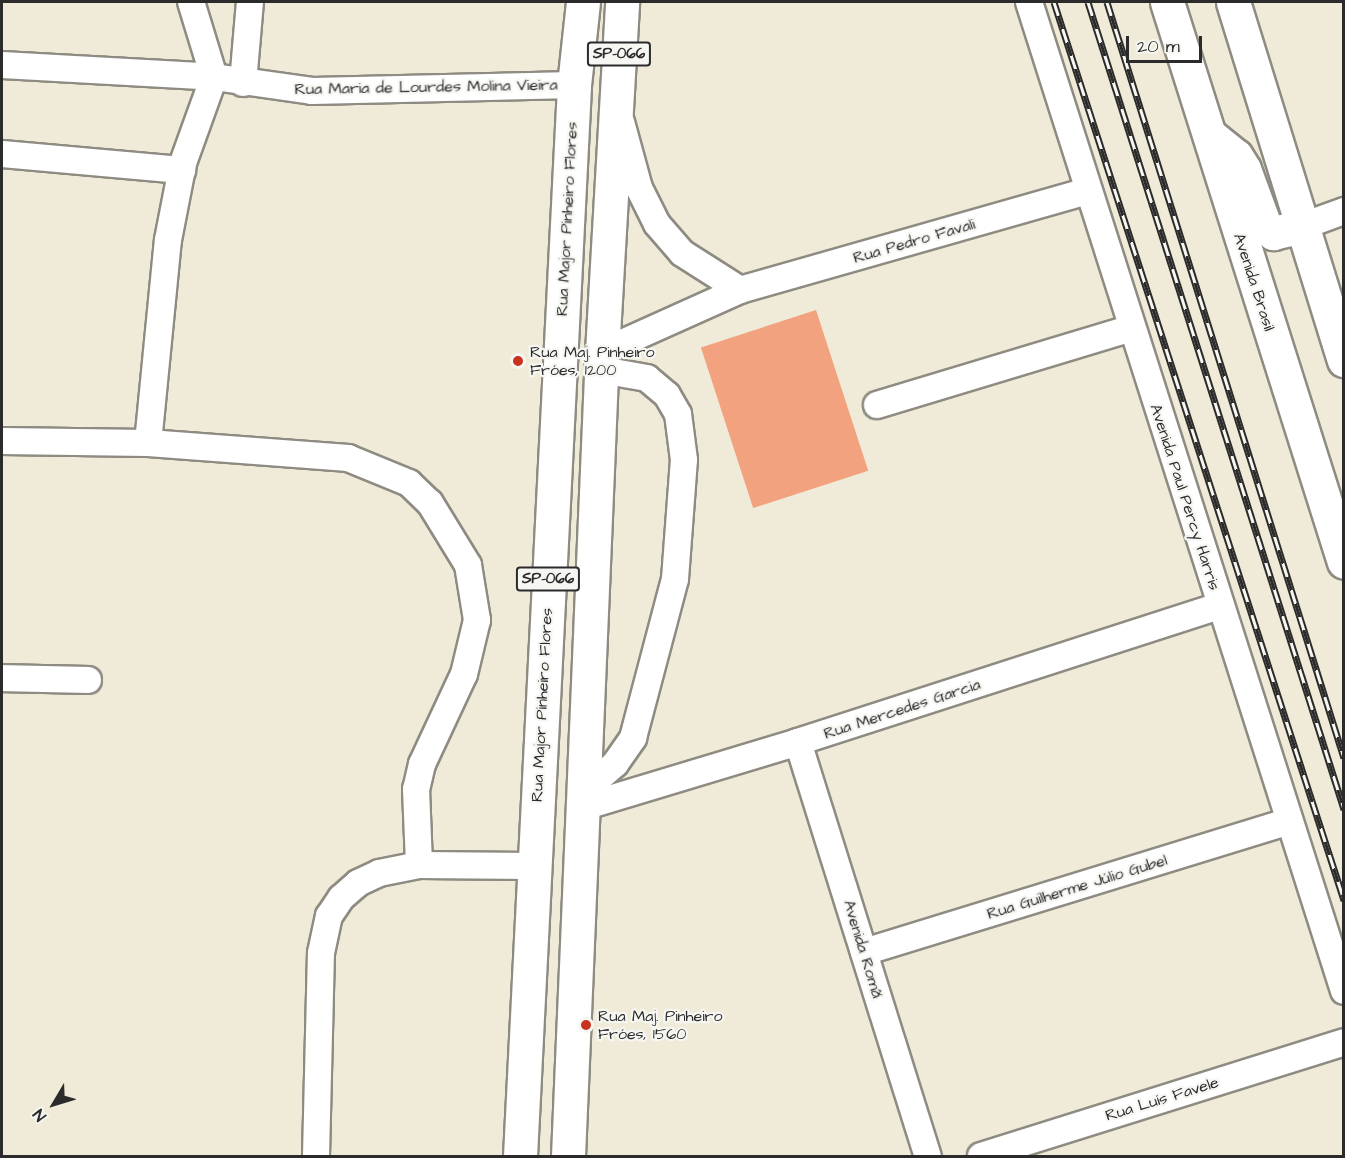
<!DOCTYPE html>
<meta charset="utf-8">
<style>
body{margin:0}
#map{position:relative;width:1345px;height:1158px;overflow:hidden;background:#f0ebd8;font-family:"Architects Daughter",sans-serif}
div>[style]{position:absolute}
[style*='--x']{left:calc(var(--x)*1px);top:calc(var(--y)*1px);width:calc(var(--w)*1px);rotate:calc(var(--a)*1deg)}
.building>*{inset:0;background:#f2a27e;transform-origin:0 0}
.roads{filter:drop-shadow(2px 0 #8e8b82) drop-shadow(-2px 0 #8e8b82) drop-shadow(0 2px #8e8b82) drop-shadow(0 -2px #8e8b82)}
.minor>*{height:26px;margin:-13px;padding:0 13px;transform-origin:13px;border-radius:13px;background:#fff}
.major>*{height:33px;margin:-16.5px;padding:0 16.5px;transform-origin:16.5px;border-radius:16.5px;background:#fff}
.highway>*{height:33px;margin:-16.5px;padding:0 16.5px;transform-origin:16.5px;border-radius:16.5px;background:#fff}
.rail>*{height:7px;margin-top:-3.5px;transform-origin:0;background:repeating-linear-gradient(90deg,#f6f6f2 0 14px,#2b2b2b 0 28px);box-sizing:border-box;border-block:2px solid #2b2b2b}
.dots>*{width:16px;height:16px;translate:-50% -50%;box-sizing:border-box;border:3px solid #f6f6f2;border-radius:50%}
span{translate:-50% -50%;white-space:nowrap;text-align:center;line-height:1.15;-webkit-text-stroke:4.5px #f6f6f2;paint-order:stroke}
.shield-label span{padding:2px 4px;background:#f6f6f2;border:2px solid;border-radius:4px;-webkit-text-stroke-width:0}
.shield-label{font-size:15px;color:#2b2b2b;font-weight:700}
.street-label{font-size:16px;color:#2b2b2b}
.poi-label{font-size:16px;color:#2b2b2b}
.left{translate:0 -50%;text-align:left}
.frame{position:absolute;inset:0;border:3px solid #2b2b2b;pointer-events:none}
.north{position:absolute;left:24px;top:1074px;width:60px;height:60px;-webkit-text-stroke:4px #f6f6f2;paint-order:stroke;rotate:232deg;font-size:16px;font-weight:700;line-height:24px;text-align:center;color:#2b2b2b}
.north::after{content:'';display:block;margin:auto;width:21px;height:27px;background:#2b2b2b;clip-path:polygon(50% 0,100% 100%,50% 72%,0 100%)}
.scale{position:absolute;left:1126px;top:36px;width:76px;height:27px;box-sizing:border-box;border:3px solid #2b2b2b;border-top:0;padding-left:8px;font-size:18px;line-height:21px;white-space:nowrap;color:#2b2b2b;-webkit-text-stroke:4px #f6f6f2;paint-order:stroke}
</style>
<div id="map">
<div class="building">
<div style="left:816px;top:310px;width:169px;height:121px;rotate:72deg"></div>
</div>
<div class="roads">
<div class="minor">
<div style="--x:1029;--y:2;--w:1038;--a:72.33"></div>
<div style="--x:2;--y:65;--w:212;--a:3.2"></div>
<div style="--x:214;--y:77;--w:99;--a:8.1"></div>
<div style="--x:312;--y:91;--w:262;--a:-1.3"></div>
<div style="--x:243;--y:83;--w:81;--a:-85.1"></div>
<div style="--x:621;--y:122;--w:68;--a:74.7"></div>
<div style="--x:639;--y:188;--w:40;--a:63.4"></div>
<div style="--x:657;--y:224;--w:38;--a:49"></div>
<div style="--x:682;--y:253;--w:69;--a:32.5"></div>
<div style="--x:2;--y:154;--w:181;--a:5.1"></div>
<div style="--x:1303;--y:226;--w:44;--a:-20.1"></div>
<div style="--x:602;--y:352;--w:151;--a:-24.2"></div>
<div style="--x:740;--y:290;--w:362;--a:-15.9"></div>
<div style="--x:877;--y:405;--w:266;--a:-16.8"></div>
<div style="--x:2;--y:441;--w:146;--a:0.8"></div>
<div style="--x:148;--y:443;--w:201;--a:4.3"></div>
<div style="--x:348;--y:458;--w:66;--a:22.3"></div>
<div style="--x:409;--y:483;--w:29;--a:44"></div>
<div style="--x:430;--y:503;--w:73;--a:58.5"></div>
<div style="--x:468;--y:565;--w:56;--a:80.7"></div>
<div style="--x:477;--y:620;--w:56;--a:103.5"></div>
<div style="--x:464;--y:674;--w:99;--a:115"></div>
<div style="--x:422;--y:764;--w:26;--a:103"></div>
<div style="--x:416;--y:789;--w:76;--a:87.7"></div>
<div style="--x:148;--y:443;--w:204;--a:-84.4"></div>
<div style="--x:168;--y:240;--w:78;--a:-79"></div>
<div style="--x:183;--y:163;--w:91;--a:-70.2"></div>
<div style="--x:214;--y:77;--w:78;--a:-107"></div>
<div style="--x:2;--y:678;--w:86;--a:1.3"></div>
<div style="--x:798;--y:742;--w:434;--a:72.6"></div>
<div style="--x:584;--y:791;--w:41;--a:-41.1"></div>
<div style="--x:615;--y:764;--w:32;--a:-55"></div>
<div style="--x:633;--y:738;--w:164;--a:-75.2"></div>
<div style="--x:675;--y:579;--w:119;--a:-85.7"></div>
<div style="--x:684;--y:460;--w:46;--a:-97.4"></div>
<div style="--x:678;--y:414;--w:22;--a:-120"></div>
<div style="--x:667;--y:395;--w:26;--a:-140"></div>
<div style="--x:647;--y:378;--w:47;--a:-170.1"></div>
<div style="--x:583;--y:807;--w:225;--a:-16.8"></div>
<div style="--x:798;--y:742;--w:443;--a:-17.9"></div>
<div style="--x:864;--y:952;--w:445;--a:-17.1"></div>
<div style="--x:316;--y:1156;--w:203;--a:-88.6"></div>
<div style="--x:321;--y:953;--w:38;--a:-78"></div>
<div style="--x:329;--y:916;--w:22;--a:-56"></div>
<div style="--x:341;--y:898;--w:23;--a:-41"></div>
<div style="--x:358;--y:883;--w:23;--a:-25"></div>
<div style="--x:379;--y:873;--w:41;--a:-11.3"></div>
<div style="--x:419;--y:865;--w:114;--a:0.5"></div>
<div style="--x:981;--y:1156;--w:380;--a:-17.4"></div>
</div>
<div class="major">
<div style="--x:1167;--y:2;--w:587;--a:72.46"></div>
<div style="--x:1233;--y:2;--w:375;--a:72.8"></div>
<div style="--x:1211;--y:136;--w:32;--a:39"></div>
<div style="--x:1236;--y:156;--w:15;--a:58"></div>
<div style="--x:1244;--y:169;--w:61;--a:69.8"></div>
<div style="--x:1265;--y:226;--w:11;--a:41"></div>
<div style="--x:1273;--y:233;--w:31;--a:-13"></div>
</div>
<div class="highway">
<div style="--x:520;--y:1156;--w:1072;--a:-87.11"></div>
<div style="--x:574;--y:85;--w:83;--a:-83.8"></div>
<div style="--x:568;--y:1156;--w:805;--a:-87.58"></div>
<div style="--x:602;--y:352;--w:351;--a:-86.7"></div>
</div>
</div>
<div class="rail">
<div style="--x:1054;--y:2;--w:944;--a:72.1"></div>
<div style="--x:1088;--y:2;--w:847;--a:72.4"></div>
<div style="--x:1107;--y:2;--w:792;--a:72.59"></div>
</div>
<div class="dots">
<div style="left:518px;top:361px;background:#c8321e"></div>
<div style="left:586px;top:1025px;background:#c8321e"></div>
</div>
<div class="shield-label">
<span style="left:619px;top:54px">SP-066</span>
<span style="left:548px;top:579px">SP-066</span>
</div>
<div class="street-label">
<span style="left:426px;top:87px;rotate:-1deg">Rua Maria de Lourdes Molina Vieira</span>
<span style="left:567px;top:219px;rotate:-87deg">Rua Major Pinheiro Flores</span>
<span style="left:914px;top:241px;rotate:-16deg">Rua Pedro Favali</span>
<span style="left:1254px;top:282px;rotate:72deg">Avenida Brasil</span>
<span style="left:1185px;top:497px;rotate:72deg">Avenida Paul Percy Harris</span>
<span style="left:542px;top:705px;rotate:-87deg">Rua Major Pinheiro Flores</span>
<span style="left:902px;top:709px;rotate:-18deg">Rua Mercedes Garcia</span>
<span style="left:1077px;top:887px;rotate:-17deg">Rua Guilherme Júlio Gubel</span>
<span style="left:863px;top:949px;rotate:73deg">Avenida Romã</span>
<span style="left:1162px;top:1099px;rotate:-17deg">Rua Luís Favele</span>
</div>
<div class="poi-label">
<span class="left" style="left:530px;top:361px">Rua Maj. Pinheiro<br>Fróes, 1200</span>
<span class="left" style="left:598px;top:1025px">Rua Maj. Pinheiro<br>Fróes, 1560</span>
</div>
<div class="frame"></div>
<div class="north">N</div>
<div class="scale">20 m</div>
</div>
